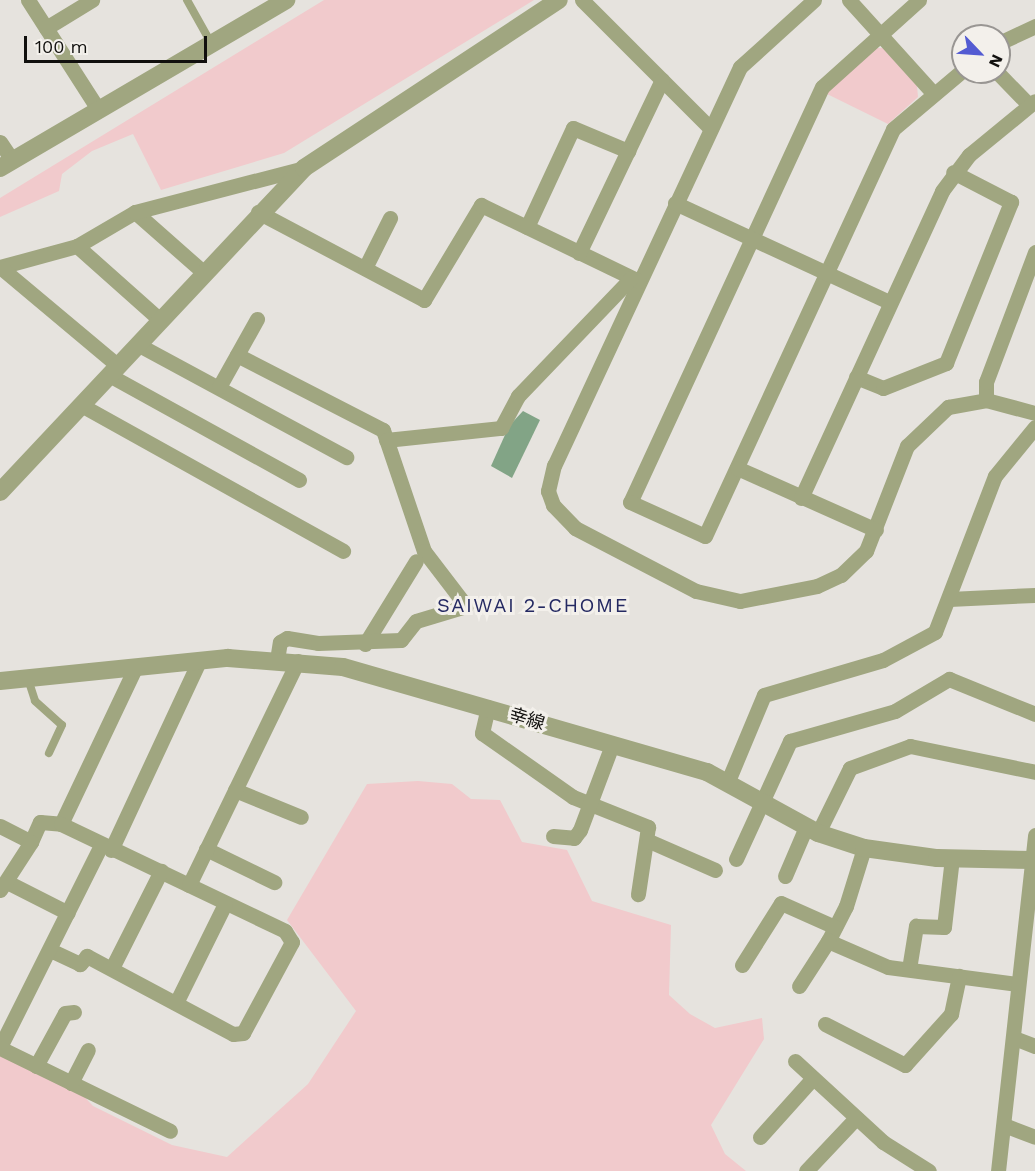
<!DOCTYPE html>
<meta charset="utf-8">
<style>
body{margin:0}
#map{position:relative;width:1035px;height:1171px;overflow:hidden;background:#e6e3de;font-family:"Work Sans","Noto Sans JP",sans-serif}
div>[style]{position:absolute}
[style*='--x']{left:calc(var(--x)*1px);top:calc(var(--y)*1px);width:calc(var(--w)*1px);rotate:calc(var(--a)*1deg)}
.green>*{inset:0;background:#f1cacc}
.water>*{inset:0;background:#82a486}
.service>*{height:8px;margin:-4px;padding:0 4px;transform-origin:4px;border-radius:4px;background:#a0a680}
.minor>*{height:15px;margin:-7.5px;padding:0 7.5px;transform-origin:7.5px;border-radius:7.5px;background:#a0a680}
.tertiary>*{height:18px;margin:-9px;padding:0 9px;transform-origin:9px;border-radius:9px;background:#a0a680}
span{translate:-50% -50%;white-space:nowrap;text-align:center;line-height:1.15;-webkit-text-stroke:6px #f3f0eb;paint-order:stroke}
.street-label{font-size:18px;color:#11100e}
.neighbourhood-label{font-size:20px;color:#242962;letter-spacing:1.5px}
.north{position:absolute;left:951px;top:24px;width:60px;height:60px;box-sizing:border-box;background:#f3f0eb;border:2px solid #999693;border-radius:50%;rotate:115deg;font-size:16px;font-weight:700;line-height:24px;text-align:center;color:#11100e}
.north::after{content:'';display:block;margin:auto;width:21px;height:27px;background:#535bd2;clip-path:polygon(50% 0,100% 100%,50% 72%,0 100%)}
.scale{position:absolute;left:24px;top:36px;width:183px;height:27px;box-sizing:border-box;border:3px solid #11100e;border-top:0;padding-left:8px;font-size:18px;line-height:21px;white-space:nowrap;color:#11100e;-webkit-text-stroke:4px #f3f0eb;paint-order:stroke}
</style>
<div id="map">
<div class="green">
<div style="clip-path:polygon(324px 0,534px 0,284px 153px,161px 190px,133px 134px,92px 151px,62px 174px,59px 191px,0 217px,0 198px)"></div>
<div style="clip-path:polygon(874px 48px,883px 48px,917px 86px,918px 97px,888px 124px,825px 93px)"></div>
<div style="clip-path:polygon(418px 781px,452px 784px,471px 799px,500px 800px,522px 842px,567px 850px,592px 901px,671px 925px,669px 995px,690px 1014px,715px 1028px,762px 1018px,764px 1039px,711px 1125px,725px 1154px,746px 1171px,0 1171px,0 1054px,76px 1088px,93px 1106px,172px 1145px,227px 1157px,308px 1084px,356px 1011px,287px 920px,367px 784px)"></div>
</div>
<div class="water">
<div style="clip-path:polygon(523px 411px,540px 420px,512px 478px,491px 466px,509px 426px)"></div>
</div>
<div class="service">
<div style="--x:187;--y:0;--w:49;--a:60.8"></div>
<div style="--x:28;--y:679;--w:23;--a:72"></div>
<div style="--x:35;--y:701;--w:36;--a:42"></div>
<div style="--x:62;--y:725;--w:31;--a:115"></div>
</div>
<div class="minor">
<div style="--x:28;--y:0;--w:130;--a:57.3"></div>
<div style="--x:582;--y:0;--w:180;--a:45"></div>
<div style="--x:814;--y:0;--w:100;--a:137.8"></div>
<div style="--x:740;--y:67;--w:439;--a:115"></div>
<div style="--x:554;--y:465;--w:27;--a:103"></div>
<div style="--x:548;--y:491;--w:15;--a:70"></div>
<div style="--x:553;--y:505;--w:32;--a:46"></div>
<div style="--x:575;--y:528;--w:136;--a:27.5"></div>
<div style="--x:696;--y:591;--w:45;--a:12.8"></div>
<div style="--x:740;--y:601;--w:78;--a:-11"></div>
<div style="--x:817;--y:586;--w:26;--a:-25"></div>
<div style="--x:841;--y:575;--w:35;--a:-44"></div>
<div style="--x:866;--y:551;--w:113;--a:-68.7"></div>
<div style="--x:907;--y:446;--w:57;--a:-43.6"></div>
<div style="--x:948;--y:407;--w:39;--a:-10"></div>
<div style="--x:986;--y:400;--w:51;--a:14.9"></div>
<div style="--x:849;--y:0;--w:125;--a:47.9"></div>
<div style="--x:919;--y:0;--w:130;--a:138.1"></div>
<div style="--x:822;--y:87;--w:457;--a:114.8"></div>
<div style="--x:630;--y:502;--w:82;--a:24.4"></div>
<div style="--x:705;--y:536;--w:448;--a:-65.2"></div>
<div style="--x:893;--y:129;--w:92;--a:-40.1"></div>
<div style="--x:46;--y:28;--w:54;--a:-31.3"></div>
<div style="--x:999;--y:43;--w:40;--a:-25"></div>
<div style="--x:997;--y:72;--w:45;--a:45.9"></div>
<div style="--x:0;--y:142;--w:22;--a:56"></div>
<div style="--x:675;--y:203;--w:236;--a:24.8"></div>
<div style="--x:135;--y:212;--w:91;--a:41.4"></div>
<div style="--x:258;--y:212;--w:188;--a:27.9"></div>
<div style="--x:424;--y:300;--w:111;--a:-59"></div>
<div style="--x:481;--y:205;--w:175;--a:25.7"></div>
<div style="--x:527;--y:227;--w:109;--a:-65.1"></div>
<div style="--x:573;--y:128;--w:60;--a:22.7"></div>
<div style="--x:77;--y:246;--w:110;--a:41.7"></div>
<div style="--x:579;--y:253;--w:192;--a:-64.4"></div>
<div style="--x:0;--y:267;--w:80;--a:-15.3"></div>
<div style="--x:77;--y:246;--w:67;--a:-30.4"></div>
<div style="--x:135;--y:212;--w:175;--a:-14.6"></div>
<div style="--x:0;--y:267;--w:153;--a:39.9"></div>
<div style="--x:365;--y:268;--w:56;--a:-63.4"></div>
<div style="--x:137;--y:344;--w:238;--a:28.4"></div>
<div style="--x:237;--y:355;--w:164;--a:27.2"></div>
<div style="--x:383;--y:430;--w:128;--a:71.3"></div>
<div style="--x:424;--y:551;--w:69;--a:52.6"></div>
<div style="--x:109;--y:375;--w:217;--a:28.9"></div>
<div style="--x:856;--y:377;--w:29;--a:22"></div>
<div style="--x:883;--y:388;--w:68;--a:-21.6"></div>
<div style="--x:946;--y:363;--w:174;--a:-68"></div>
<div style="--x:1011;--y:202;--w:65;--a:-152.7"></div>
<div style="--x:219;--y:387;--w:78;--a:-60.8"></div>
<div style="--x:986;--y:400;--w:18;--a:-90"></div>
<div style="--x:986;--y:382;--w:139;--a:-69.3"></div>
<div style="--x:81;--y:405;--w:300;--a:29.1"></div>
<div style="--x:386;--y:440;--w:116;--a:-6"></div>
<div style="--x:501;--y:428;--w:36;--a:-62"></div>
<div style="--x:518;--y:396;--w:163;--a:-46.2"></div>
<div style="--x:737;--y:468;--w:152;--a:24"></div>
<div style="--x:801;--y:498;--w:338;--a:-65.3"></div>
<div style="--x:942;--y:191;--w:45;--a:-53.1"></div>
<div style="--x:969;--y:155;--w:85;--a:-39.3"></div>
<div style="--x:949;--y:599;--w:86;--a:-2.7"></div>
<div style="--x:365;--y:644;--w:97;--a:-58.4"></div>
<div style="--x:277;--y:660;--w:18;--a:-81"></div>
<div style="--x:280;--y:642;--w:8;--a:-30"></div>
<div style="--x:287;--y:638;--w:31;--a:9"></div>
<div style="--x:318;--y:643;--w:83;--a:-2.1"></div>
<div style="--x:401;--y:640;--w:24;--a:-52"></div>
<div style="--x:416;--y:621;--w:52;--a:-16.7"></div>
<div style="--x:488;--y:707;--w:27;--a:103"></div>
<div style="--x:482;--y:733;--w:111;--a:35.1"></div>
<div style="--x:573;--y:797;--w:81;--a:21.8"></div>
<div style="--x:648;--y:827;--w:68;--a:98.5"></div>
<div style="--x:728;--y:781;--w:93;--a:-67.3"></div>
<div style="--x:764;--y:695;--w:124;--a:-16.4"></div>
<div style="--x:883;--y:660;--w:59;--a:-28.3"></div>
<div style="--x:935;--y:632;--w:167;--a:-69"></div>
<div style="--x:995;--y:476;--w:63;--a:-50.8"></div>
<div style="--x:235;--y:790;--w:71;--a:22.2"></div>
<div style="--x:61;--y:824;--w:173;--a:-64.6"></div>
<div style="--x:0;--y:826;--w:35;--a:27"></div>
<div style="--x:31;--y:842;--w:22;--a:-66"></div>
<div style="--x:40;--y:822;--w:21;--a:5"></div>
<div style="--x:61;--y:824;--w:248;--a:25.5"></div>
<div style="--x:285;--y:931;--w:13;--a:58"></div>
<div style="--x:292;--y:942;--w:103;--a:118.3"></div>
<div style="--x:243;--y:1033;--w:10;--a:174"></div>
<div style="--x:233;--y:1034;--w:166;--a:-151.9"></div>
<div style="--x:87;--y:956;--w:11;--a:131"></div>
<div style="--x:80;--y:964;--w:33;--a:-155"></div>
<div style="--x:818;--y:833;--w:72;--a:-63.8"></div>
<div style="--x:850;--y:768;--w:64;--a:-20.1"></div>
<div style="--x:910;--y:746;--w:128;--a:11.7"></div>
<div style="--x:553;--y:836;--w:21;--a:5"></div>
<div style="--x:574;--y:838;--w:10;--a:-53"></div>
<div style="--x:580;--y:830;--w:91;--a:-69.4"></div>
<div style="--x:649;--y:841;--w:72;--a:23.7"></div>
<div style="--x:864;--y:848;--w:61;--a:107.2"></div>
<div style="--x:846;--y:906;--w:39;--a:117"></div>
<div style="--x:828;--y:941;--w:65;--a:23.4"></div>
<div style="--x:888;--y:967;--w:131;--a:7.5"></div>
<div style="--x:206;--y:849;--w:76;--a:25.9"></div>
<div style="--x:111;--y:850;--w:208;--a:-65"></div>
<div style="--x:736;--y:859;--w:130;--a:-65.4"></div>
<div style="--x:790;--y:741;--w:109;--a:-15.9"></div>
<div style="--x:895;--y:711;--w:63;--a:-30.7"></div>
<div style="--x:949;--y:679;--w:93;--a:22.1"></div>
<div style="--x:785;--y:876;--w:53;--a:-66.8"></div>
<div style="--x:7;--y:882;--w:68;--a:26.9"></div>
<div style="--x:189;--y:885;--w:249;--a:-64.1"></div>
<div style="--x:0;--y:890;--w:57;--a:-57.1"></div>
<div style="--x:742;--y:965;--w:73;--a:-57.8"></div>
<div style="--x:781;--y:903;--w:59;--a:24"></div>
<div style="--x:112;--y:968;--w:109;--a:-63.2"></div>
<div style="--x:909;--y:969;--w:44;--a:-80.8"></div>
<div style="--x:916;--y:926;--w:28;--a:2"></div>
<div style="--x:944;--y:927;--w:69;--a:-83.4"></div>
<div style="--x:799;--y:986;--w:54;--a:-57.2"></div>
<div style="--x:176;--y:1003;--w:110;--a:-63.7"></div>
<div style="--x:825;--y:1024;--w:90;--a:27.1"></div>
<div style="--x:905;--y:1065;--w:69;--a:-48"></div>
<div style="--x:951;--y:1014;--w:39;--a:-78"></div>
<div style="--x:1014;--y:1038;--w:22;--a:21"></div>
<div style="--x:0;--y:1047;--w:226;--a:-63.4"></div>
<div style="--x:0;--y:1048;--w:189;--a:26"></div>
<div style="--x:795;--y:1061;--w:120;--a:42.6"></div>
<div style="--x:883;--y:1142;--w:54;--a:32.2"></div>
<div style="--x:36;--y:1066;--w:60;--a:-61.3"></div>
<div style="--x:65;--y:1013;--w:9;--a:-6"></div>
<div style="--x:71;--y:1083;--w:37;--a:-63"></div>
<div style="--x:1004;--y:1125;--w:33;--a:21"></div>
<div style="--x:760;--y:1137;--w:79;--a:-48.1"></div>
<div style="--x:806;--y:1171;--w:73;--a:-46.7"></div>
<div style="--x:998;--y:1171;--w:338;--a:-83.7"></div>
</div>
<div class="tertiary">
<div style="--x:0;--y:168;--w:332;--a:-30.4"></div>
<div style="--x:0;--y:492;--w:444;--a:-46.8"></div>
<div style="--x:304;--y:168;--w:305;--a:-33.4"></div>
<div style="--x:0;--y:681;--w:229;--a:-5.8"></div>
<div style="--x:228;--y:658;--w:115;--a:4.5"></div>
<div style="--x:343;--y:667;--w:379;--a:16.1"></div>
<div style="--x:707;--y:772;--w:127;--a:28.8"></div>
<div style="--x:818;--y:833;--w:48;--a:18.1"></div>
<div style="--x:864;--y:848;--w:74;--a:7.8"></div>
<div style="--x:937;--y:858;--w:98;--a:1.2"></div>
</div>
<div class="street-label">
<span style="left:527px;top:719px;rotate:17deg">幸線</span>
</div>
<div class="neighbourhood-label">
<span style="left:533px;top:605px">SAIWAI 2-CHOME</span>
</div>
<div class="north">N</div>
<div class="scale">100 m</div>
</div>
